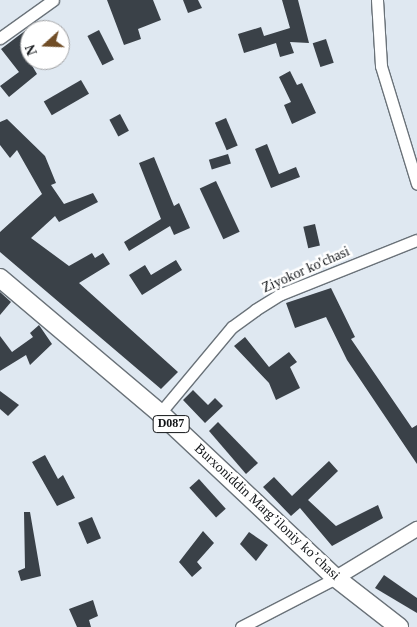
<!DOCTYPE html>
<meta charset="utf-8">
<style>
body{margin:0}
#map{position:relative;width:417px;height:627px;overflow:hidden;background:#dfe8f1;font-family:Georgia,serif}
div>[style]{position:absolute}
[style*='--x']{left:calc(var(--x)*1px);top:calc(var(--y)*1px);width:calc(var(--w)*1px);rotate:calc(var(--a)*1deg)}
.building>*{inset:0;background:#3a4148;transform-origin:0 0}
.roads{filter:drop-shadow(1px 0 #6a7279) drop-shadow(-1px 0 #6a7279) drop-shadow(0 1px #6a7279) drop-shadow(0 -1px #6a7279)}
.minor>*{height:11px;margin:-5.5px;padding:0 5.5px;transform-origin:5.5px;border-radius:5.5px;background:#fff}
.tertiary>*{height:14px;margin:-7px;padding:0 7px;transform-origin:7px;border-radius:7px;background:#fff}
.primary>*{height:18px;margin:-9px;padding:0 9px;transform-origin:9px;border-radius:9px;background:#fff}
span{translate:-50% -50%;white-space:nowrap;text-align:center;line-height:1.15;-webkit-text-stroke:5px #fff;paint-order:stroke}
.shield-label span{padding:1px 4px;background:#fff;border:1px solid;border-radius:4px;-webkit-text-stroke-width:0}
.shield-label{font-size:12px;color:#121518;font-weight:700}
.street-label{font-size:14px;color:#121518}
.north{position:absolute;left:20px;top:20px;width:50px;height:50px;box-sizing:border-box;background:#fff;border:1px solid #a0a1a3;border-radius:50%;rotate:250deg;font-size:14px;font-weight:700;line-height:20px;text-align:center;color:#121518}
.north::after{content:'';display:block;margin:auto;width:18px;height:22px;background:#704d26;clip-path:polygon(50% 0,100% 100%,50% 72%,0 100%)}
</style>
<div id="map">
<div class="building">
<div style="clip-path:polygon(107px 0,153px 0,161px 20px,138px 29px,141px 39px,124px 45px)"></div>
<div style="clip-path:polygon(183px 0,198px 0,202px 8px,188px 13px)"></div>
<div style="clip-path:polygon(282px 0,298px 0,309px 43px,290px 42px,294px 53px,280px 57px,276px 43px,244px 53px,238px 34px,261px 27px,264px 36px,290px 28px)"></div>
<div style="clip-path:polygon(30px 27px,30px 40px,21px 47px,37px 74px,9px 97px,0 86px,19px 72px,1px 49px)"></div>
<div style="left:99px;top:30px;width:33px;height:13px;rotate:63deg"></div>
<div style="left:326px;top:39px;width:25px;height:14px;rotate:72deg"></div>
<div style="clip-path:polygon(290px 71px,297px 85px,302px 83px,316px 113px,292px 124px,284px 105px,291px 102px,279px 77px)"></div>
<div style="left:81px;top:80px;width:16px;height:43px;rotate:60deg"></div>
<div style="left:120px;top:114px;width:19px;height:12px;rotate:62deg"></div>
<div style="left:226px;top:118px;width:30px;height:12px;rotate:67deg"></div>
<div style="clip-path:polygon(7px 119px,45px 156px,56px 183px,51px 185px,64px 204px,93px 193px,98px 202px,59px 222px,55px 216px,31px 238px,69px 266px,92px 253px,95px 258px,103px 253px,110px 264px,79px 283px,178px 372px,161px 389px,0 252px,0 232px,42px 194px,17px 150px,10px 158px,0 145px,0 122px)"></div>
<div style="clip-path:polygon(267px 144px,279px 174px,296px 167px,300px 177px,271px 188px,255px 149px)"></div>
<div style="left:228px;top:154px;width:10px;height:20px;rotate:73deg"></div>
<div style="clip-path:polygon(154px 157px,174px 206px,179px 203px,190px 228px,174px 235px,170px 226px,129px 251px,124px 242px,161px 219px,139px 163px)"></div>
<div style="left:216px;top:181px;width:56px;height:18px;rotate:65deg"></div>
<div style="left:315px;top:224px;width:22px;height:12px;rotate:77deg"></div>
<div style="clip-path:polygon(176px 260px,182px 270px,142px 295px,129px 275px,145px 265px,151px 275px)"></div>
<div style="clip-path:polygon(331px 288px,355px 337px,351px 339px,412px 428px,417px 425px,417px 464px,347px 360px,326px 317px,295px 328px,286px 303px)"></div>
<div style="clip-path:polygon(0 292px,11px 302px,0 315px)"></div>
<div style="clip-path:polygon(39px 325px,52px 344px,30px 365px,26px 355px,0 371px,0 336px,12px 352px,33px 337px,30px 333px)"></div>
<div style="clip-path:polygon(245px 337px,269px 367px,289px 352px,297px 362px,290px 367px,300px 388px,276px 400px,269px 383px,234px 346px)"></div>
<div style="clip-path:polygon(193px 390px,208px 405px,215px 398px,223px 406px,205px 423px,183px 400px)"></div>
<div style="clip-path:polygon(0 391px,19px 405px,8px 416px,0 409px)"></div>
<div style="clip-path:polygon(218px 422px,258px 463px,246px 474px,209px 431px)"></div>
<div style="clip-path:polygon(45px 455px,58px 479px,63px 475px,75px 498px,57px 506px,32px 462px)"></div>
<div style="clip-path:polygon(329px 461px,338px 471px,308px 500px,336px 526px,378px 505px,383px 518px,332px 546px,300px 508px,291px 516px,263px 487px,274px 477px,292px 496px)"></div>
<div style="left:199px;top:479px;width:40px;height:13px;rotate:48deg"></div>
<div style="clip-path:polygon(24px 512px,30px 512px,41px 576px,21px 581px,18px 571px,25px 568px)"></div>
<div style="left:92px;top:517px;width:23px;height:15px;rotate:67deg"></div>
<div style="clip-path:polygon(203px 531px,214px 543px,197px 562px,202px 568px,192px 577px,179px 562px)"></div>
<div style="clip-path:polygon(249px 532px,268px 545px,256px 561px,240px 544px)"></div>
<div style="clip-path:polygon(384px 575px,417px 598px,417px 613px,375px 588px)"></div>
<div style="clip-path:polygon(93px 600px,98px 616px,89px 620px,91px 627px,77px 627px,69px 609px)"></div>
</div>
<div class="roads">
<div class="minor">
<div style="--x:377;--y:0;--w:66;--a:86.5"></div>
<div style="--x:381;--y:66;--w:123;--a:73"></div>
<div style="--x:0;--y:38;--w:65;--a:-35.6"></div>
<div style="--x:160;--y:413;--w:112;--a:-50.1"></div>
<div style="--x:232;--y:327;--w:29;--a:-36"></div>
<div style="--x:255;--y:310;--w:31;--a:-32"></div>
<div style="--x:281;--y:294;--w:146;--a:-21.7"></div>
<div style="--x:241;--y:627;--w:107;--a:-27.3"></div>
</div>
<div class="tertiary">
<div style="--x:336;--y:578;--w:95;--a:-31.2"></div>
</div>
<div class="primary">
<div style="--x:0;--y:278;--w:209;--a:40.2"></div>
<div style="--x:160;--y:413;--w:241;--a:43.2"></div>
<div style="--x:336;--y:578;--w:80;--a:37.9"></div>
</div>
</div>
<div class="shield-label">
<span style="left:171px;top:424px">D087</span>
</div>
<div class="street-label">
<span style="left:306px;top:270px;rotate:-24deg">Ziyokor ko'chasi</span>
<span style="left:267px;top:512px;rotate:43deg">Burxoniddin Marg’iloniy ko’chasi</span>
</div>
<div class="north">N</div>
</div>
